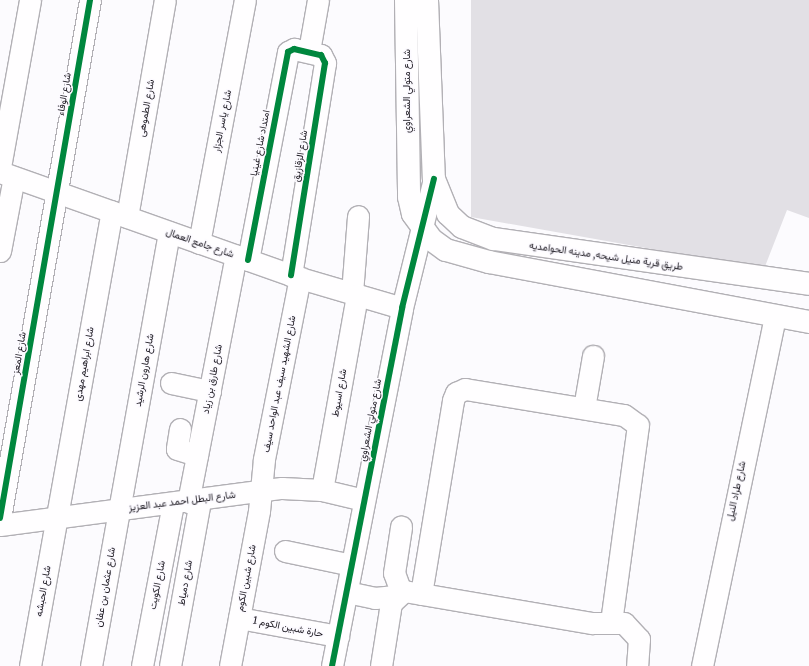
<!DOCTYPE html>
<meta charset="utf-8">
<style>
body{margin:0}
#map{position:relative;width:809px;height:666px;overflow:hidden;background:#fcfbfe;font-family:Merriweather,Vazirmatn,serif}
div>[style]{position:absolute}
[style*='--x']{left:calc(var(--x)*1px);top:calc(var(--y)*1px);width:calc(var(--w)*1px);rotate:calc(var(--a)*1deg)}
.building>*{inset:0;background:#e2e0e5}
.roads{filter:drop-shadow(1px 0 #b2b0b5) drop-shadow(-1px 0 #b2b0b5) drop-shadow(0 1px #b2b0b5) drop-shadow(0 -1px #b2b0b5)}
.minor>*{height:21px;margin:-10.5px;padding:0 10.5px;transform-origin:10.5px;border-radius:10.5px;background:#fffeff}
.major>*{height:22px;margin:-11px;padding:0 11px;transform-origin:11px;border-radius:11px;background:#fffeff}
.cycleway>*{height:6px;margin:-3px;padding:0 3px;transform-origin:3px;border-radius:3px;background:#00873e}
span{translate:-50% -50%;white-space:nowrap;text-align:center;line-height:1.15;-webkit-text-stroke:3px #fcfaff;paint-order:stroke}
.street-label{font-size:10px;color:#1c1921}
</style>
<div id="map">
<div class="building">
<div style="clip-path:polygon(471px 0,809px 0,809px 218px,787px 210px,764px 269px,471px 217px)"></div>
</div>
<div class="roads">
<div class="minor">
<div style="--x:309;--y:51;--w:52;--a:-80"></div>
<div style="--x:0;--y:167;--w:170;--a:-79.8"></div>
<div style="--x:0;--y:172;--w:318;--a:19.5"></div>
<div style="--x:300;--y:278;--w:106;--a:16.4"></div>
<div style="--x:127;--y:217;--w:220;--a:-80.1"></div>
<div style="--x:199;--y:243;--w:247;--a:-79.3"></div>
<div style="--x:0;--y:251;--w:75;--a:-79.3"></div>
<div style="--x:248;--y:260;--w:212;--a:-79.1"></div>
<div style="--x:288;--y:52;--w:7;--a:-27"></div>
<div style="--x:294;--y:49;--w:28;--a:13"></div>
<div style="--x:321;--y:55;--w:9;--a:63"></div>
<div style="--x:325;--y:63;--w:215;--a:99.1"></div>
<div style="--x:352;--y:293;--w:77;--a:-85.5"></div>
<div style="--x:171;--y:383;--w:40;--a:12"></div>
<div style="--x:584;--y:408;--w:53;--a:-80.2"></div>
<div style="--x:180;--y:429;--w:20;--a:99"></div>
<div style="--x:177;--y:449;--w:21;--a:17"></div>
<div style="--x:322;--y:490;--w:198;--a:-79.8"></div>
<div style="--x:188;--y:502;--w:251;--a:-79"></div>
<div style="--x:0;--y:518;--w:526;--a:-80.14"></div>
<div style="--x:0;--y:525;--w:284;--a:-7.5"></div>
<div style="--x:282;--y:488;--w:40;--a:2.9"></div>
<div style="--x:322;--y:490;--w:43;--a:13.4"></div>
<div style="--x:285;--y:551;--w:68;--a:11.8"></div>
<div style="--x:347;--y:592;--w:29;--a:12"></div>
<div style="--x:375;--y:598;--w:20;--a:-6"></div>
<div style="--x:401;--y:592;--w:20;--a:-110"></div>
<div style="--x:394;--y:573;--w:47;--a:-81.3"></div>
<div style="--x:421;--y:594;--w:197;--a:-80.6"></div>
<div style="--x:453;--y:400;--w:8;--a:-67"></div>
<div style="--x:456;--y:393;--w:10;--a:-24"></div>
<div style="--x:465;--y:389;--w:161;--a:9.3"></div>
<div style="--x:624;--y:415;--w:17;--a:36"></div>
<div style="--x:638;--y:425;--w:198;--a:97.8"></div>
<div style="--x:239;--y:618;--w:101;--a:10.3"></div>
<div style="--x:30;--y:666;--w:462;--a:-79.8"></div>
<div style="--x:91;--y:666;--w:441;--a:-79.8"></div>
<div style="--x:142;--y:666;--w:165;--a:-79.2"></div>
<div style="--x:170;--y:666;--w:168;--a:-79.7"></div>
<div style="--x:230;--y:666;--w:158;--a:-79.4"></div>
<div style="--x:259;--y:511;--w:52;--a:-84.5"></div>
<div style="--x:264;--y:459;--w:185;--a:-78.8"></div>
<div style="--x:332;--y:666;--w:365;--a:-78.9"></div>
<div style="--x:402;--y:308;--w:133;--a:-76.1"></div>
<div style="--x:381;--y:666;--w:64;--a:-81"></div>
<div style="--x:391;--y:603;--w:18;--a:-43"></div>
<div style="--x:404;--y:591;--w:191;--a:9.7"></div>
<div style="--x:592;--y:623;--w:32;--a:0"></div>
<div style="--x:624;--y:623;--w:22;--a:47"></div>
<div style="--x:639;--y:639;--w:27;--a:94"></div>
<div style="--x:702;--y:666;--w:357;--a:-78.2"></div>
</div>
<div class="major">
<div style="--x:406;--y:0;--w:197;--a:89.1"></div>
<div style="--x:409;--y:197;--w:17;--a:77"></div>
<div style="--x:413;--y:214;--w:32;--a:54"></div>
<div style="--x:432;--y:240;--w:17;--a:36"></div>
<div style="--x:446;--y:250;--w:45;--a:15.6"></div>
<div style="--x:489;--y:262;--w:326;--a:10.6"></div>
<div style="--x:427;--y:0;--w:179;--a:87.8"></div>
<div style="--x:434;--y:179;--w:38;--a:68"></div>
<div style="--x:448;--y:214;--w:19;--a:43"></div>
<div style="--x:462;--y:227;--w:34;--a:21"></div>
<div style="--x:494;--y:239;--w:318;--a:8.1"></div>
</div>
</div>
<div class="cycleway">
<div style="--x:248;--y:260;--w:212;--a:-79.1"></div>
<div style="--x:288;--y:52;--w:7;--a:-27"></div>
<div style="--x:294;--y:49;--w:28;--a:13"></div>
<div style="--x:321;--y:55;--w:9;--a:63"></div>
<div style="--x:325;--y:63;--w:215;--a:99.1"></div>
<div style="--x:0;--y:518;--w:526;--a:-80.14"></div>
<div style="--x:332;--y:666;--w:365;--a:-78.9"></div>
<div style="--x:402;--y:308;--w:133;--a:-76.1"></div>
</div>
<div class="street-label">
<span style="left:407px;top:91px;rotate:-90deg">شارع متولي الشعراوي</span>
<span style="left:64px;top:94px;rotate:-80deg">شارع الوفاء</span>
<span style="left:146px;top:108px;rotate:-80deg">شارع الطموهى</span>
<span style="left:222px;top:121px;rotate:-79deg">شارع ياسر الجزار</span>
<span style="left:260px;top:143px;rotate:-79deg">امتداد شارع غينيا</span>
<span style="left:300px;top:156px;rotate:-81deg">شارع الزقازيق</span>
<span style="left:200px;top:243px;rotate:19deg">شارع جامع العمال</span>
<span style="left:606px;top:256px;rotate:8deg">طريق قرية منيل شيحه, مدينه الحوامديه</span>
<span style="left:19px;top:353px;rotate:-80deg">شارع المعز</span>
<span style="left:84px;top:364px;rotate:-80deg">شارع ابراهيم مهدى</span>
<span style="left:144px;top:370px;rotate:-80deg">شارع هارون الرشيد</span>
<span style="left:212px;top:379px;rotate:-79deg">شارع طارق بن زياد</span>
<span style="left:279px;top:384px;rotate:-79deg">شارع الشهيد سيف عبد الواحد سيف</span>
<span style="left:339px;top:393px;rotate:-80deg">شارع اسيوط</span>
<span style="left:370px;top:420px;rotate:-79deg">شارع متولي الشعراوي</span>
<span style="left:736px;top:491px;rotate:-78deg">شارع طراد النيل</span>
<span style="left:182px;top:501px;rotate:-7deg">شارع البطل احمد عبد العزيز</span>
<span style="left:246px;top:578px;rotate:-79deg">شارع شبين الكوم</span>
<span style="left:185px;top:583px;rotate:-80deg">شارع دمياط</span>
<span style="left:157px;top:585px;rotate:-79deg">شارع الكويت</span>
<span style="left:105px;top:587px;rotate:-80deg">شارع عثمان بن عفان</span>
<span style="left:43px;top:591px;rotate:-80deg">شارع الحبشه</span>
<span style="left:288px;top:627px;rotate:11deg">حارة شبين الكوم 1</span>
</div>
</div>
